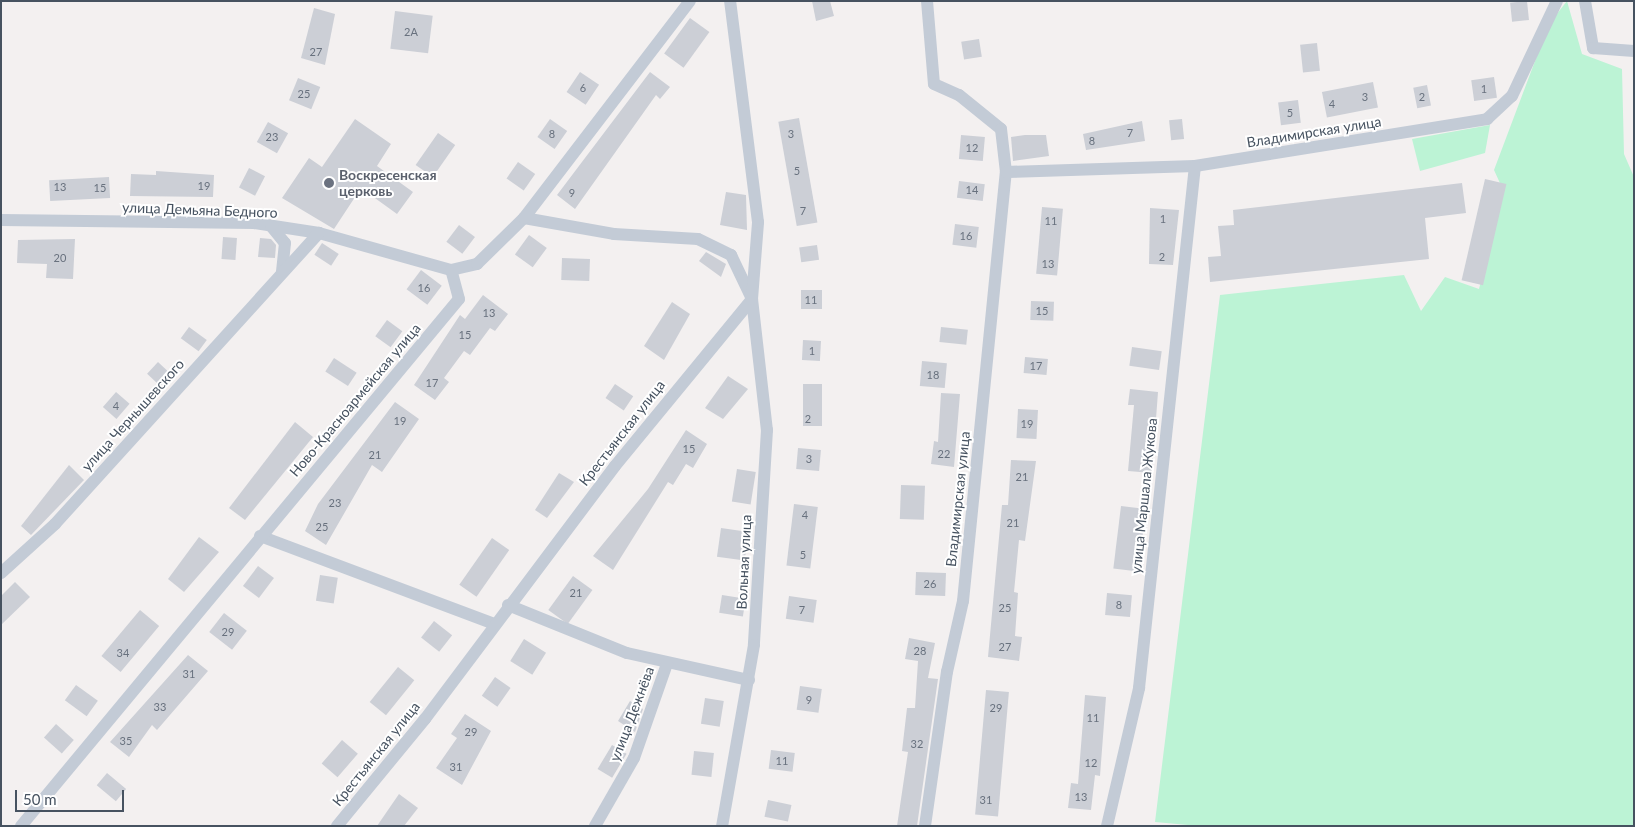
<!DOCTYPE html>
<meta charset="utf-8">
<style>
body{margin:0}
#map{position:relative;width:1635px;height:827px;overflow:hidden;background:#f3f0f0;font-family:Lato,sans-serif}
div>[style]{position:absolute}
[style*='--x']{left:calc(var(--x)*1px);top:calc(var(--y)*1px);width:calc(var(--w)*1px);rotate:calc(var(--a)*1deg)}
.green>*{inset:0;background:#bcf3d5}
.building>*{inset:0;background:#cccfd6;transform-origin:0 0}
.street>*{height:12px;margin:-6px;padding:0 6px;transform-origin:6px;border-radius:6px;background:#c3cbd6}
.dots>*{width:14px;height:14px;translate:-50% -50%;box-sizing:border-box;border:2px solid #fff;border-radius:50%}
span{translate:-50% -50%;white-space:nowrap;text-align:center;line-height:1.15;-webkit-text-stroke:4px #fff;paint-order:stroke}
.number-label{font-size:11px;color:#68717e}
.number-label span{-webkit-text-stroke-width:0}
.street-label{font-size:14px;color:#465260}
.worship-label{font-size:14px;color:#5b616d;font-weight:700}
.left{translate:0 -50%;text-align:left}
.frame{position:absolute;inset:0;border:2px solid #465260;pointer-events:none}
.scale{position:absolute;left:15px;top:790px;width:109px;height:22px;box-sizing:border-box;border:2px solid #465260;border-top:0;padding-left:6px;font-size:15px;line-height:18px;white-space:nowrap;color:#465260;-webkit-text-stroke:4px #fff;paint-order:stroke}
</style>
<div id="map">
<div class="green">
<div style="clip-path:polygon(1567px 1px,1582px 54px,1622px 69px,1624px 154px,1634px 177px,1634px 826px,1199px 826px,1155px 822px,1220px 295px,1404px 275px,1421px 311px,1445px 277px,1479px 289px,1504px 192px,1494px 170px,1549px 24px)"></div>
<div style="clip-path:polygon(1490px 125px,1485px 153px,1420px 171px,1412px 139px)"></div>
</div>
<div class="building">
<div style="clip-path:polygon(812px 1px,830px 1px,834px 16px,816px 21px)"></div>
<div style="left:1527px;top:1px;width:19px;height:17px;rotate:84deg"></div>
<div style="clip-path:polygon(314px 8px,335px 14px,325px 65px,301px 58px)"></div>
<div style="left:395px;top:11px;width:38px;height:38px;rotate:7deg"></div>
<div style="left:690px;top:18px;width:24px;height:44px;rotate:36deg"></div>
<div style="left:979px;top:39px;width:18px;height:18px;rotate:81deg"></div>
<div style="left:1317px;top:43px;width:28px;height:17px;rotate:84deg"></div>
<div style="left:580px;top:72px;width:23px;height:24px;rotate:34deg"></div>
<div style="clip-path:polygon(650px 72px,670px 87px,660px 99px,656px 95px,575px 209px,557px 195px)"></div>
<div style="left:1494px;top:77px;width:21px;height:23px;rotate:82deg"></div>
<div style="left:298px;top:78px;width:24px;height:24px;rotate:22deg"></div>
<div style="left:1373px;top:82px;width:26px;height:52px;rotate:79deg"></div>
<div style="left:1427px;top:85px;width:21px;height:14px;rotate:79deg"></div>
<div style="left:1298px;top:100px;width:23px;height:20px;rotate:83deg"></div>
<div style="left:799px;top:118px;width:106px;height:21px;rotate:80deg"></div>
<div style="clip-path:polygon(355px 119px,391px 144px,377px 166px,413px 192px,397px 214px,361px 188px,334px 229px,282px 198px,309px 158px,322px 167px)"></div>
<div style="left:550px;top:119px;width:21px;height:22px;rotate:35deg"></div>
<div style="left:1182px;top:119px;width:20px;height:13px;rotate:84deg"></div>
<div style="clip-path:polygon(1142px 121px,1145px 141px,1086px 150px,1083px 134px)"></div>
<div style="left:268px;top:122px;width:23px;height:23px;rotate:29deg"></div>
<div style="left:438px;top:133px;width:21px;height:39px;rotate:35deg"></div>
<div style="left:961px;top:135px;width:24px;height:24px;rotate:5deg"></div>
<div style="clip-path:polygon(1025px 135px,1046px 135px,1049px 156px,1013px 161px,1011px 137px)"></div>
<div style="left:518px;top:162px;width:21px;height:20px;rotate:35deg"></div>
<div style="left:249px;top:168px;width:18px;height:22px;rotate:27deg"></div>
<div style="clip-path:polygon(156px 171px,214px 175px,213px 197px,130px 196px,131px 174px,156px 175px)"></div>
<div style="left:109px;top:177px;width:21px;height:60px;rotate:87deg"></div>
<div style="left:1485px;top:179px;width:22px;height:104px;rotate:13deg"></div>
<div style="left:959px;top:181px;width:26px;height:17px;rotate:7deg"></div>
<div style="clip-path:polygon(1462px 183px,1466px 213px,1425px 218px,1429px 259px,1210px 282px,1208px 257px,1221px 256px,1218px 226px,1234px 225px,1233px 210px)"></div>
<div style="clip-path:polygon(726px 192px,746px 195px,747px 230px,720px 225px)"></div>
<div style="left:1042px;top:207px;width:21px;height:67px;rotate:5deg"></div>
<div style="clip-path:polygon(1150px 208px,1179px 210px,1173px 265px,1149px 264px)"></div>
<div style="left:955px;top:224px;width:24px;height:21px;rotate:7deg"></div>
<div style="left:459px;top:225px;width:20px;height:21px;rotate:37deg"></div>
<div style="left:529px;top:235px;width:22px;height:24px;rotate:36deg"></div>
<div style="left:223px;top:237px;width:14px;height:22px;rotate:4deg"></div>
<div style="clip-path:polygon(260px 238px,271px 239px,276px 245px,275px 258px,258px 257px)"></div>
<div style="clip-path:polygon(75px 239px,73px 279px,46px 278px,47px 264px,17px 263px,18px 240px)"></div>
<div style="left:322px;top:243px;width:20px;height:14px;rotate:33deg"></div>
<div style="left:817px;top:245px;width:15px;height:18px;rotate:82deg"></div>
<div style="clip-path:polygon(706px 252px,726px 264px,721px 277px,699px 261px)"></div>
<div style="left:562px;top:258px;width:28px;height:22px;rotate:2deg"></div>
<div style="left:421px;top:270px;width:26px;height:24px;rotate:37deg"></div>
<div style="left:801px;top:290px;width:21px;height:19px"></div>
<div style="clip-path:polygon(483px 295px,508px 314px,495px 331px,490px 328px,470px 355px,464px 351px,444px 378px,449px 382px,435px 400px,414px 385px,460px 315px,465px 319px)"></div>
<div style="left:1031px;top:301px;width:23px;height:19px;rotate:2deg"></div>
<div style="clip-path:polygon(672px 302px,690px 314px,664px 360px,644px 346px)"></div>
<div style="left:387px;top:320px;width:19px;height:20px;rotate:36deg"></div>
<div style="left:189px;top:327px;width:22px;height:14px;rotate:36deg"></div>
<div style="left:941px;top:327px;width:27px;height:15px;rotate:6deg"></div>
<div style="left:803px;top:340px;width:18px;height:20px;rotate:3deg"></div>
<div style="left:1132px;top:347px;width:30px;height:19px;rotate:8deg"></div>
<div style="left:1025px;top:357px;width:23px;height:16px;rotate:5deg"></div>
<div style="left:334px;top:358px;width:27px;height:16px;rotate:33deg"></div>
<div style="left:922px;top:361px;width:25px;height:25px;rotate:5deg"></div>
<div style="left:158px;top:362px;width:19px;height:16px;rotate:43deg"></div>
<div style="clip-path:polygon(728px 376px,748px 389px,723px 419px,705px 408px)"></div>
<div style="left:615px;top:384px;width:22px;height:17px;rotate:34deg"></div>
<div style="left:803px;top:384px;width:19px;height:42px"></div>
<div style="clip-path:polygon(1130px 389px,1158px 392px,1152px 473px,1128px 471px,1134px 405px,1128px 405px)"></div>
<div style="left:116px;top:392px;width:18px;height:20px;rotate:41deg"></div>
<div style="clip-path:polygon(941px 393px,960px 394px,954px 467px,931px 464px,934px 441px,938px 442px)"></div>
<div style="clip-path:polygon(395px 402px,419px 419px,382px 472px,372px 465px,326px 545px,305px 531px,318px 504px)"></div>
<div style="left:1018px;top:409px;width:20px;height:29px;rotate:3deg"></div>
<div style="clip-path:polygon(295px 422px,313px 437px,245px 520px,229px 508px)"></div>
<div style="clip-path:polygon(686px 430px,707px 444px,693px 468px,686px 464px,673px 485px,668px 482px,613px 570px,593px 556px,648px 489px)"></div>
<div style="left:798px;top:448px;width:23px;height:21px;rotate:5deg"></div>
<div style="clip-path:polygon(1011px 460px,1036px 461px,1025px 541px,1019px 540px,1014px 592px,1018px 593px,1015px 636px,1022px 637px,1019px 661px,988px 657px,1002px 505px,1008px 505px)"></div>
<div style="clip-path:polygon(69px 465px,84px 480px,31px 535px,21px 526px)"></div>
<div style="left:737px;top:469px;width:19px;height:33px;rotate:9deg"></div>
<div style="clip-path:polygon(559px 473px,574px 482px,547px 518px,535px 510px)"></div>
<div style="left:901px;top:485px;width:24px;height:34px;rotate:2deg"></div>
<div style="left:794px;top:504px;width:24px;height:62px;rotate:7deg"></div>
<div style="left:1121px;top:506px;width:25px;height:63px;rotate:7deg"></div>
<div style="left:721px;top:528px;width:28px;height:29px;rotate:8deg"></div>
<div style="clip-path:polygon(199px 537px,219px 552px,184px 592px,168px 579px)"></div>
<div style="left:492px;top:538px;width:21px;height:57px;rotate:35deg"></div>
<div style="left:258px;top:566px;width:20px;height:25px;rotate:37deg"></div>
<div style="left:916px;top:572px;width:30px;height:23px;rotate:2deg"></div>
<div style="left:320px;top:575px;width:18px;height:26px;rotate:9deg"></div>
<div style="left:573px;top:576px;width:24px;height:42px;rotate:36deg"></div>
<div style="clip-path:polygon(15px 582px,30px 597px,1px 625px,1px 596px)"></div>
<div style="left:1107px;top:593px;width:25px;height:22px;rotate:5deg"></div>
<div style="left:722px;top:595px;width:24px;height:18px;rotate:9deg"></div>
<div style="left:789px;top:596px;width:28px;height:23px;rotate:8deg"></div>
<div style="left:140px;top:610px;width:25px;height:60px;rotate:40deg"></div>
<div style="left:224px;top:613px;width:29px;height:24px;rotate:38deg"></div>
<div style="left:434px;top:621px;width:23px;height:21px;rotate:38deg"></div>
<div style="clip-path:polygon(909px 638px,935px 643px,928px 678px,938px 679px,917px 826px,897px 826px,908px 752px,902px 751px,907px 708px,915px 708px,918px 661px,905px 659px)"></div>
<div style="left:524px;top:639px;width:26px;height:26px;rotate:32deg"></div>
<div style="clip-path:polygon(188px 655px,208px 671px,157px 730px,152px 725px,129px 757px,110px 742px)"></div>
<div style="left:398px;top:667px;width:21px;height:45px;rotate:39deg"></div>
<div style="left:495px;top:677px;width:19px;height:23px;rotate:35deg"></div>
<div style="left:76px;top:685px;width:27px;height:19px;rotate:36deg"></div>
<div style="left:800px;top:686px;width:22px;height:24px;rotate:8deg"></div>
<div style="left:986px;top:690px;width:23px;height:125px;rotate:5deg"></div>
<div style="clip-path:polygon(1085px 695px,1106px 697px,1100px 776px,1095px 775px,1091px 810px,1068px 808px,1071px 783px,1078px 784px)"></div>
<div style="left:705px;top:698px;width:19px;height:26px;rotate:9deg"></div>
<div style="clip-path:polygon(630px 701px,643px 709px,635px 732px,618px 721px)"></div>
<div style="clip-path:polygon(465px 714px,491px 731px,462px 785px,436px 768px,457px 738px,451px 734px)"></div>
<div style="left:56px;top:724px;width:24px;height:18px;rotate:42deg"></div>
<div style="left:342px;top:740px;width:21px;height:31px;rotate:41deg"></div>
<div style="left:612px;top:745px;width:17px;height:28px;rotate:31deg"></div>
<div style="left:771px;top:750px;width:24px;height:19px;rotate:7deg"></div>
<div style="left:694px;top:751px;width:20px;height:24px;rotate:6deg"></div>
<div style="left:107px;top:773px;width:25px;height:16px;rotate:40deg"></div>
<div style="clip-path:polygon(399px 794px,418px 808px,404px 826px,377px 826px)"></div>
<div style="left:768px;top:800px;width:24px;height:17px;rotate:12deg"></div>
</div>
<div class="street">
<div style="--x:927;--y:1;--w:83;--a:85.2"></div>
<div style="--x:934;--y:84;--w:27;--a:24"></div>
<div style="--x:959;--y:95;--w:54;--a:39"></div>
<div style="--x:1001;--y:129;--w:43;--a:83.4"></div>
<div style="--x:1585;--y:1;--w:48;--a:80.3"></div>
<div style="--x:1593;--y:48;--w:41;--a:4.2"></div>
<div style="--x:524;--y:218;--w:91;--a:10.1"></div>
<div style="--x:614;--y:234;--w:84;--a:3.4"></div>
<div style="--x:698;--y:239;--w:37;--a:26"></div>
<div style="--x:731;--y:255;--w:49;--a:64.5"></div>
<div style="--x:752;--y:299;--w:132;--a:83.5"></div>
<div style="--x:767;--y:430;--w:215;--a:93.5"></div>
<div style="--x:754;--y:645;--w:184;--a:100"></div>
<div style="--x:1;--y:220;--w:253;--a:0.7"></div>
<div style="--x:254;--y:223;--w:66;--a:8.7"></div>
<div style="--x:319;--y:233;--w:137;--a:15.7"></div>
<div style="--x:271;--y:226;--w:22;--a:51"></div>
<div style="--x:285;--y:243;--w:30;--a:96"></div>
<div style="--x:260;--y:536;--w:250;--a:20.6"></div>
<div style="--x:1;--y:573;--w:73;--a:-42.2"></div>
<div style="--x:55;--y:524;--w:393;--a:-47.8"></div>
<div style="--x:508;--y:605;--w:128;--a:22"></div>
<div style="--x:627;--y:653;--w:125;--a:12.5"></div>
<div style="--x:21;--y:826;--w:685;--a:-50.27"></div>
<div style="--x:459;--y:299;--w:30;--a:-105"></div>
<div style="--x:451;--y:270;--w:27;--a:-13"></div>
<div style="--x:477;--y:264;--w:66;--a:-44.4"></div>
<div style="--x:524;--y:218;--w:273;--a:-52.6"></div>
<div style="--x:337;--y:826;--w:139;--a:-50.6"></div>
<div style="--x:425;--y:719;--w:316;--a:-53.1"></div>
<div style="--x:615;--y:466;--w:216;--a:-50.6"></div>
<div style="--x:752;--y:299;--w:77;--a:-85.5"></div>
<div style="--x:758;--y:222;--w:223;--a:-97.2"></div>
<div style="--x:595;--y:826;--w:78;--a:-60.2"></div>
<div style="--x:634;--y:758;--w:100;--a:-70.7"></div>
<div style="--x:925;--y:826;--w:156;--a:-81.9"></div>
<div style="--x:947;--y:672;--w:73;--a:-77.3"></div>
<div style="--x:963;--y:601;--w:431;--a:-84.3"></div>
<div style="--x:1006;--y:172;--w:189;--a:-1.8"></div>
<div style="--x:1195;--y:166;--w:296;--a:-9.1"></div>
<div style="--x:1487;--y:119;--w:34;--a:-43"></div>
<div style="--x:1512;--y:96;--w:105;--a:-64.7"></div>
<div style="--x:1107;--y:826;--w:142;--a:-76.9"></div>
<div style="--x:1139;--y:688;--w:525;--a:-83.88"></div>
</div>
<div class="dots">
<div style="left:329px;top:183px;background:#6b7280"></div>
</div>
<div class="number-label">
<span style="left:411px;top:32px">2А</span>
<span style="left:316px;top:52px">27</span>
<span style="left:583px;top:88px">6</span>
<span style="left:1484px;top:89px">1</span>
<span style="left:304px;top:94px">25</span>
<span style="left:1365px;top:97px">3</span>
<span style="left:1422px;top:97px">2</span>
<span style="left:1332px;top:104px">4</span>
<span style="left:1290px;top:113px">5</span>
<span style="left:1130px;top:133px">7</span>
<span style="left:552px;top:134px">8</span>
<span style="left:791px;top:134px">3</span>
<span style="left:272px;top:137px">23</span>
<span style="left:1092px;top:141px">8</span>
<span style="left:972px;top:148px">12</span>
<span style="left:797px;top:171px">5</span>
<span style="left:204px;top:186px">19</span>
<span style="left:60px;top:187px">13</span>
<span style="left:100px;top:188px">15</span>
<span style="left:972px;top:190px">14</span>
<span style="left:572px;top:193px">9</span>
<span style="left:803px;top:211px">7</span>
<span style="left:1163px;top:219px">1</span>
<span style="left:1051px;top:221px">11</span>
<span style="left:966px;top:236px">16</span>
<span style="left:1162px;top:257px">2</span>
<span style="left:60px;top:258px">20</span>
<span style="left:1048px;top:264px">13</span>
<span style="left:424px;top:288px">16</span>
<span style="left:811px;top:300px">11</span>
<span style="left:1042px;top:311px">15</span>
<span style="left:489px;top:313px">13</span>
<span style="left:465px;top:335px">15</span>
<span style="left:812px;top:351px">1</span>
<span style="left:1036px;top:366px">17</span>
<span style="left:933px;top:375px">18</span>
<span style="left:432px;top:383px">17</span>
<span style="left:116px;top:406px">4</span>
<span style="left:808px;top:419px">2</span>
<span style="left:400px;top:421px">19</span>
<span style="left:1027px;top:424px">19</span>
<span style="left:689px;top:449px">15</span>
<span style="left:944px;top:454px">22</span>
<span style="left:375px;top:455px">21</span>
<span style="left:809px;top:459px">3</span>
<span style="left:1022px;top:477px">21</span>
<span style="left:335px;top:503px">23</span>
<span style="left:805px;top:515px">4</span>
<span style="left:1013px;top:523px">21</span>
<span style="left:322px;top:527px">25</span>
<span style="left:803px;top:555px">5</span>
<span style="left:930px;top:584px">26</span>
<span style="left:576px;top:593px">21</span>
<span style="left:1119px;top:605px">8</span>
<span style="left:1005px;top:608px">25</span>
<span style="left:802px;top:610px">7</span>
<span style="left:228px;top:632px">29</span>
<span style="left:1005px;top:647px">27</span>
<span style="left:920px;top:651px">28</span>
<span style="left:123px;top:653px">34</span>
<span style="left:189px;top:674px">31</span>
<span style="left:809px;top:700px">9</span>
<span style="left:160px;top:707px">33</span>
<span style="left:996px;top:708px">29</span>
<span style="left:1093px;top:718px">11</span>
<span style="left:471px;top:732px">29</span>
<span style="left:126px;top:741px">35</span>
<span style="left:917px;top:744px">32</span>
<span style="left:782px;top:761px">11</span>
<span style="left:1091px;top:763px">12</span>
<span style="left:456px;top:767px">31</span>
<span style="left:1081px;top:797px">13</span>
<span style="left:986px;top:800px">31</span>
</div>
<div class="street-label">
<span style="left:1314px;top:132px;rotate:-9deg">Владимирская улица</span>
<span style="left:200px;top:210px;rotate:2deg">улица Демьяна Бедного</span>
<span style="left:355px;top:400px;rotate:-50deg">Ново-Красноармейская улица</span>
<span style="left:133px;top:415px;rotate:-48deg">улица Чернышевского</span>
<span style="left:622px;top:433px;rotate:-52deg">Крестьянская улица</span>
<span style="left:1144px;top:496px;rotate:-84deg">улица Маршала Жукова</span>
<span style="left:958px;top:499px;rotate:-84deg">Владимирская улица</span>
<span style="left:744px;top:562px;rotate:-87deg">Вольная улица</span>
<span style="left:632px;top:714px;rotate:-69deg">улица Дежнёва</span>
<span style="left:376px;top:754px;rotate:-51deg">Крестьянская улица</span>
</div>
<div class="worship-label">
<span class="left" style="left:339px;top:183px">Воскресенская<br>церковь</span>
</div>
<div class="frame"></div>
<div class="scale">50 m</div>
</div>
